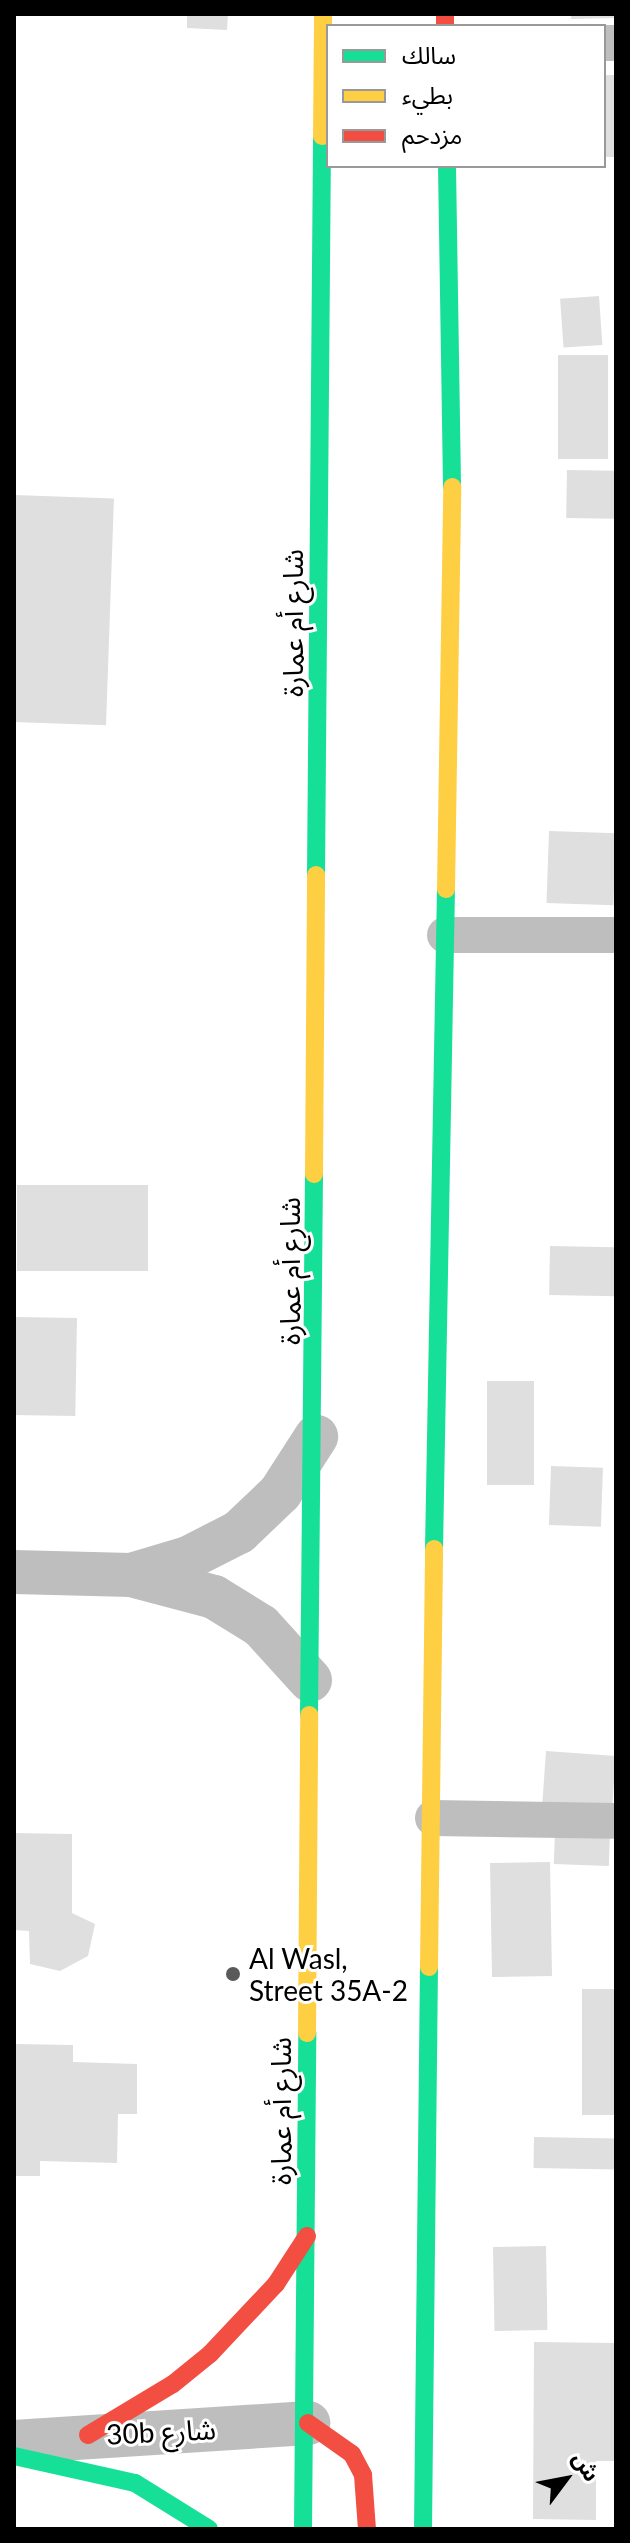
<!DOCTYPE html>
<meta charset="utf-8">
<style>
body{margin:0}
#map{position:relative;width:630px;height:2543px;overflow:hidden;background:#fff;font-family:Lato,"Noto Sans Arabic",sans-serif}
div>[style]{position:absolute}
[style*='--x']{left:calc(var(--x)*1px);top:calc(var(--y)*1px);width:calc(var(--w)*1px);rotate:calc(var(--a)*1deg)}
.building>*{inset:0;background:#dfdfdf;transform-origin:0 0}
.lane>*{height:36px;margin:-18px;padding:0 18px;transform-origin:18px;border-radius:18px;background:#bebebe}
.street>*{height:44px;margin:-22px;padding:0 22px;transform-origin:22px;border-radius:22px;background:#bebebe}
.fast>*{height:18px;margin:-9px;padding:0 9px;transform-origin:9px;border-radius:9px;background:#16e098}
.slow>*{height:18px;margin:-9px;padding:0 9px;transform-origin:9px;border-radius:9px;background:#ffcf43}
.jam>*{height:18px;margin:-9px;padding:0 9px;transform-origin:9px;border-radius:9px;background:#f24e42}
.dots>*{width:22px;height:22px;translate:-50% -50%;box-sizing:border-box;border:4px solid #fff;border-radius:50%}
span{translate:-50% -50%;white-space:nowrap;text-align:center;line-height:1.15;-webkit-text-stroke:6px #fff;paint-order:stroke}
.street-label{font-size:28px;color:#000}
.poi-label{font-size:28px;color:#000}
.left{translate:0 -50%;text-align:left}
.frame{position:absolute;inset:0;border:16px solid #000;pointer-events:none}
.legend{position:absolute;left:326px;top:24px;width:280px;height:144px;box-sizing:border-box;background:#fff;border:2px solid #999;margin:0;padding:10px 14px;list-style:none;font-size:24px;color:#000}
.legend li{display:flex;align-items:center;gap:16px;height:40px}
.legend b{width:40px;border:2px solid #999}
.north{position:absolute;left:526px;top:2439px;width:80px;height:80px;-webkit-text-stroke:6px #fff;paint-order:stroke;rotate:58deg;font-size:22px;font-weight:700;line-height:32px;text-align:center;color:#000}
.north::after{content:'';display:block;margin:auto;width:28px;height:36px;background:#000;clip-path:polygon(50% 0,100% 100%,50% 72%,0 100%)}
</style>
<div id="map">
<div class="building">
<div style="clip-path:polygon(187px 14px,228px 14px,227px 30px,187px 28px)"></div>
<div style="clip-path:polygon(571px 14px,616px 14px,616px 18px,571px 19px)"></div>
<div style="left:604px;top:75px;width:12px;height:82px"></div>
<div style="left:599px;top:296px;width:49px;height:39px;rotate:86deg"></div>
<div style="left:558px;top:355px;width:50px;height:104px"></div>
<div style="left:567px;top:470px;width:49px;height:48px;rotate:1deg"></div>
<div style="left:14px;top:495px;width:100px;height:227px;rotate:2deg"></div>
<div style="left:549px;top:831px;width:67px;height:72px;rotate:2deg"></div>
<div style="left:17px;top:1185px;width:131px;height:86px"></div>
<div style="left:550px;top:1246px;width:66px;height:49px;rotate:1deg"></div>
<div style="left:14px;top:1317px;width:63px;height:98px;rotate:1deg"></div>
<div style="left:534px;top:1381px;width:104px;height:47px;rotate:90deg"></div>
<div style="left:551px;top:1466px;width:52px;height:59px;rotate:2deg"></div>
<div style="left:546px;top:1751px;width:70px;height:52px;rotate:4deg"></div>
<div style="left:555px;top:1830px;width:55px;height:34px;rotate:2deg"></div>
<div style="clip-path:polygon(14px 1833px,72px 1834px,72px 1913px,95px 1924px,88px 1956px,60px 1971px,30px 1964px,29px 1931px,14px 1930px)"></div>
<div style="left:550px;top:1862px;width:114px;height:60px;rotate:89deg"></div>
<div style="left:582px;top:1989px;width:34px;height:126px"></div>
<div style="clip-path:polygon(14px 2044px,73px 2045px,73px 2062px,137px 2064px,137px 2114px,118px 2114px,117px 2163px,40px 2161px,40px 2176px,14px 2176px)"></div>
<div style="left:534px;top:2137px;width:82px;height:31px;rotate:1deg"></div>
<div style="left:546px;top:2246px;width:84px;height:53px;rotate:89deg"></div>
<div style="clip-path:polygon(534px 2342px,616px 2343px,616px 2461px,596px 2461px,596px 2520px,533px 2519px)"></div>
</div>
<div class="lane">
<div style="--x:604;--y:43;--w:12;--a:0"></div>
<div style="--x:445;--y:935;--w:171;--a:0"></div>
<div style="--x:433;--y:1818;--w:183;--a:0.9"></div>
</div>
<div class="street">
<div style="--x:14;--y:1572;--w:117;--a:1.5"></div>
<div style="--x:131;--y:1575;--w:86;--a:14.8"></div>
<div style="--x:214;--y:1597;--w:55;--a:31.7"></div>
<div style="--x:261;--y:1626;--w:73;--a:47.8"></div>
<div style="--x:134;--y:1574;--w:56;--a:-16.5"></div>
<div style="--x:188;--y:1558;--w:57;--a:-27"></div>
<div style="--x:239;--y:1532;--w:57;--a:-43.6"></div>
<div style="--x:280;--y:1493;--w:67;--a:-57.3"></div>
<div style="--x:14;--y:2442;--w:295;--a:-3.7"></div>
</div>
<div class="fast">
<div style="--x:447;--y:166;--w:321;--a:89.1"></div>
<div style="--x:316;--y:875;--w:739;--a:-89.53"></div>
<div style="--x:434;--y:1549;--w:660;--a:-88.96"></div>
<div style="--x:309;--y:1715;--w:541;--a:-89.47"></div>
<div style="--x:14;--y:2456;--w:124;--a:12.6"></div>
<div style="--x:135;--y:2483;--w:87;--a:31.9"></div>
<div style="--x:303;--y:2529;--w:496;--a:-89.5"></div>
<div style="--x:423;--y:2529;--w:562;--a:-89.39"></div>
</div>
<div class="slow">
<div style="--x:322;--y:136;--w:122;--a:-89.5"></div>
<div style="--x:446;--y:889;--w:402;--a:-89.1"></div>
<div style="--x:314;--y:1174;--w:299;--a:-89.6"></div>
<div style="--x:429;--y:1967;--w:418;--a:-89.3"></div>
<div style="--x:307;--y:2033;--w:318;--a:-89.6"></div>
</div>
<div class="jam">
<div style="--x:445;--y:14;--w:12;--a:90"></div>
<div style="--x:308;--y:2423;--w:54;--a:35.2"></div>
<div style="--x:352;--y:2454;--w:24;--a:62"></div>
<div style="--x:363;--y:2475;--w:54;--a:85.8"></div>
<div style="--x:88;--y:2435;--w:99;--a:-31"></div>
<div style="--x:173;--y:2384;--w:48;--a:-39"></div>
<div style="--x:210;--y:2354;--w:96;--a:-46.7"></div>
<div style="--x:276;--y:2284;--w:57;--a:-57.1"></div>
</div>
<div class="dots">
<div style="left:233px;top:1974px;background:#595959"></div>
</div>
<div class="street-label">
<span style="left:292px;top:623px;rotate:-90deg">شارع أم عمارة</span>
<span style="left:289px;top:1271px;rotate:-90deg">شارع أم عمارة</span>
<span style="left:280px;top:2111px;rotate:-90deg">شارع أم عمارة</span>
<span style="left:161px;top:2431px;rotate:-3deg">30b شارع</span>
</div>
<div class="poi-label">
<span class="left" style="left:249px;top:1974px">Al Wasl,<br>Street 35A-2</span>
</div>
<div class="frame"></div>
<ul class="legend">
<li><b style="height:10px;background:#16e098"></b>سالك</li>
<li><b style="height:10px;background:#ffcf43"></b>بطيء</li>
<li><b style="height:10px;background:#f24e42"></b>مزدحم</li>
</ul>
<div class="north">ش</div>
</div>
